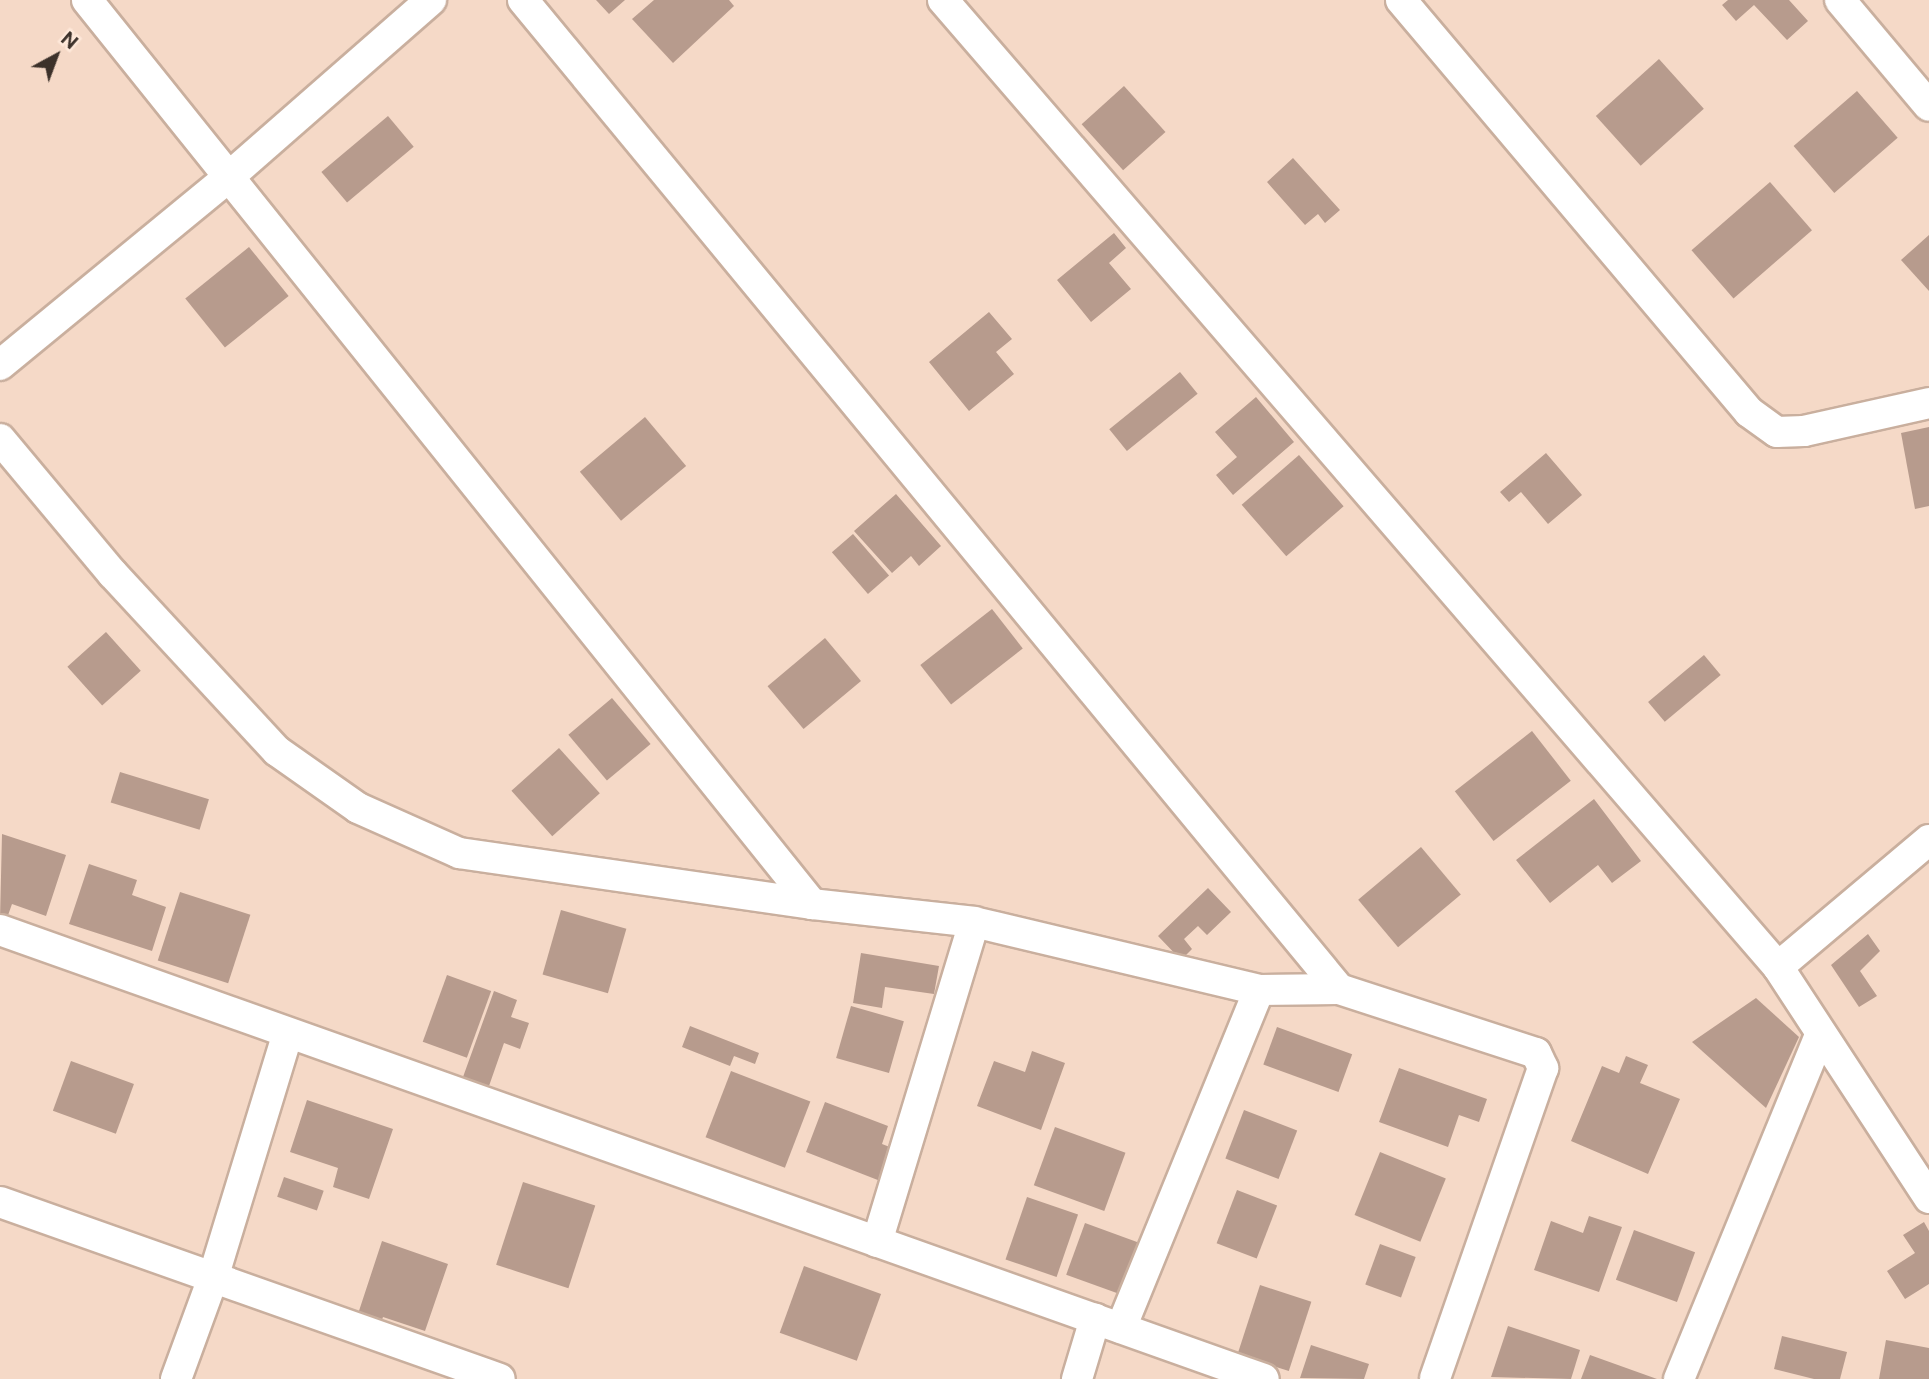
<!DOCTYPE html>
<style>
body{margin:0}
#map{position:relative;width:1929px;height:1379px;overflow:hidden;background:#f5d9c7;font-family:"Public Sans",sans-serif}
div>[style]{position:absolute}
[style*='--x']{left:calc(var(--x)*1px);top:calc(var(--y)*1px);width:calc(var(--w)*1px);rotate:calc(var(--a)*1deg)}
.building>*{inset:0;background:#b79b8d;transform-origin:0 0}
.roads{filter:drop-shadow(2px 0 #c9af9e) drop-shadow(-2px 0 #c9af9e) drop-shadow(0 2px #c9af9e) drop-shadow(0 -2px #c9af9e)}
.minor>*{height:30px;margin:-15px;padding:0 15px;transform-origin:15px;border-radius:15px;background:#fff}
span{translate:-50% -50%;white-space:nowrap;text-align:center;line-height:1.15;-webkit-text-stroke:5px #fee8d9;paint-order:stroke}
.north{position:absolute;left:21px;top:21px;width:70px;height:70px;-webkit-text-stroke:5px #fee8d9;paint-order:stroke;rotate:41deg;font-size:19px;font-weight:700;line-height:28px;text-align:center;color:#3c312a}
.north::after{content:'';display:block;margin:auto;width:24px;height:32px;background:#3c312a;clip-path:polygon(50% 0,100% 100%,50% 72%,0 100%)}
</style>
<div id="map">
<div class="building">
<div style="clip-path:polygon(596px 0,625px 0,609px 14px)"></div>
<div style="clip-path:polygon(654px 0,729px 0,734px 6px,673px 63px,632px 19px)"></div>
<div style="clip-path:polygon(1728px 0,1789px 0,1808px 21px,1787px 40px,1754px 5px,1736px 21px,1722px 5px)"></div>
<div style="left:1659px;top:59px;width:67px;height:85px;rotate:48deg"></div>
<div style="left:1124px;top:86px;width:62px;height:57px;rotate:48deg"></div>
<div style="left:1857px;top:91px;width:62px;height:84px;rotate:49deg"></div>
<div style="left:388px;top:116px;width:40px;height:87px;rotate:50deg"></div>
<div style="clip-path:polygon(1293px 158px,1340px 210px,1325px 223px,1318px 214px,1305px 225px,1267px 182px)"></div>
<div style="left:1770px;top:182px;width:64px;height:104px;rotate:49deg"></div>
<div style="clip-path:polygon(1114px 233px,1126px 248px,1109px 263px,1131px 289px,1091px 322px,1057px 280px)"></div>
<div style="clip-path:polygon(1929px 235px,1929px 291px,1901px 260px)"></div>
<div style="left:249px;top:247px;width:63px;height:82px;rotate:51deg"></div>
<div style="clip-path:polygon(989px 312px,1012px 339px,996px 352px,1014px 374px,969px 411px,929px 362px)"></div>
<div style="left:1180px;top:372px;width:28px;height:91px;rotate:51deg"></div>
<div style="clip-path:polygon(1256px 397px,1294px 442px,1233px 495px,1216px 475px,1237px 457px,1215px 432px)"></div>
<div style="left:645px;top:417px;width:64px;height:85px;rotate:50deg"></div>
<div style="clip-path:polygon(1929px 427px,1929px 506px,1915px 509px,1901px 433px)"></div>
<div style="clip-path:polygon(1546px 453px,1582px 495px,1548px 524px,1521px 492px,1509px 502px,1500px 492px)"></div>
<div style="left:1299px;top:455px;width:68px;height:76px;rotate:49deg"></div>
<div style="clip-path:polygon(896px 494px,941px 546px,919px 566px,911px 556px,892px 573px,854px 531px)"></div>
<div style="left:853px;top:534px;width:55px;height:28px;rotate:49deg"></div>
<div style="left:992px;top:609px;width:50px;height:91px;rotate:52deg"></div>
<div style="left:106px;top:632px;width:52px;height:52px;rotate:48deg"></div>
<div style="left:825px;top:638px;width:56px;height:75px;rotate:50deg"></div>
<div style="left:1704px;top:655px;width:26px;height:73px;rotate:50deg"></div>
<div style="left:612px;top:698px;width:60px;height:57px;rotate:50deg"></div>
<div style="left:1532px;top:731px;width:63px;height:98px;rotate:52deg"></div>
<div style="left:559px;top:748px;width:61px;height:64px;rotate:48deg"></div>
<div style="left:120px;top:772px;width:93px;height:32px;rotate:17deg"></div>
<div style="clip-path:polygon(1594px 799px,1641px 861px,1612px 883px,1598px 865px,1550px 903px,1516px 860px)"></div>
<div style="clip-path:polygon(2px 834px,66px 855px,46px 916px,12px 904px,6px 921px,0 919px)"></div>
<div style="left:1421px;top:847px;width:62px;height:82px;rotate:50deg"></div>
<div style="clip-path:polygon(89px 864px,137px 880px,132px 895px,166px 907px,152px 951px,69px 924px)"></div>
<div style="clip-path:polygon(1208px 888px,1231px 912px,1207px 935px,1198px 926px,1184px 939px,1192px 949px,1181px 960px,1158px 936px)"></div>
<div style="left:180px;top:892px;width:74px;height:72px;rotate:18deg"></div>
<div style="left:561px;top:910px;width:68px;height:67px;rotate:16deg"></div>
<div style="clip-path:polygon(1868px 934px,1880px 951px,1860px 971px,1877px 996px,1859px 1007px,1831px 965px)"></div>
<div style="clip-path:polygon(861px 953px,939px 966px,934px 994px,885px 987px,882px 1008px,853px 1003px)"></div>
<div style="left:447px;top:975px;width:47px;height:71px;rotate:20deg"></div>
<div style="clip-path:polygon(494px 991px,517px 1000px,511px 1017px,529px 1023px,520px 1049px,504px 1043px,489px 1086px,463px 1077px)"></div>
<div style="clip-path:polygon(1756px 998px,1799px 1037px,1766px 1108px,1692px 1042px)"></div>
<div style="left:851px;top:1006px;width:55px;height:54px;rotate:16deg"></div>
<div style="clip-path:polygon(690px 1026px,759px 1053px,755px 1064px,734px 1056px,730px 1066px,682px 1047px)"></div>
<div style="left:1277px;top:1027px;width:80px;height:40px;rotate:20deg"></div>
<div style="clip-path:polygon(1032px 1051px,1065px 1063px,1041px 1130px,977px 1106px,994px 1061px,1025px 1072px)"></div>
<div style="clip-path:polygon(1626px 1056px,1648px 1065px,1640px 1083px,1680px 1099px,1648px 1174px,1571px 1141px,1602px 1066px,1619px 1073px)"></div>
<div style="left:71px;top:1061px;width:67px;height:53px;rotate:20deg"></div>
<div style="clip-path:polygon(1399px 1068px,1487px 1099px,1479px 1122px,1459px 1115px,1448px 1147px,1379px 1122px)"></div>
<div style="left:731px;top:1071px;width:85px;height:71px;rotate:21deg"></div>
<div style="clip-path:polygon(307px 1100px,393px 1129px,369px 1199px,333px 1187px,338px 1168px,290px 1152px)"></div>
<div style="clip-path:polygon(825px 1102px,888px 1126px,882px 1144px,900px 1151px,888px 1184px,806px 1152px)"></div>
<div style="left:1244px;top:1110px;width:57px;height:52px;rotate:21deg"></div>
<div style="left:1055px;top:1127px;width:75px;height:62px;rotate:20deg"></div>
<div style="left:1380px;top:1152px;width:71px;height:68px;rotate:22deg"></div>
<div style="left:284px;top:1177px;width:42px;height:21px;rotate:19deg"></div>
<div style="left:523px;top:1182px;width:76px;height:87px;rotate:18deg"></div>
<div style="left:1237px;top:1190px;width:43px;height:57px;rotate:21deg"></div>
<div style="left:1027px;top:1197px;width:54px;height:66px;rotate:19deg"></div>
<div style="clip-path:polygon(1589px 1216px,1622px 1227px,1599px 1292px,1534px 1270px,1551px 1221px,1583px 1233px)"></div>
<div style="clip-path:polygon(1924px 1222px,1929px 1231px,1929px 1284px,1905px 1299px,1887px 1271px,1915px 1253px,1903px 1235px)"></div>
<div style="left:1085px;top:1223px;width:59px;height:55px;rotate:20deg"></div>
<div style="left:1634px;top:1230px;width:65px;height:53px;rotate:20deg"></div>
<div style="clip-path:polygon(382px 1241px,448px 1264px,425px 1331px,383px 1317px,379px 1328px,356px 1320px)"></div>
<div style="left:1380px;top:1244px;width:38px;height:43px;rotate:20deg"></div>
<div style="left:804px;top:1266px;width:82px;height:71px;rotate:20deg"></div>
<div style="left:1260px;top:1285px;width:54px;height:73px;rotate:18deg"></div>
<div style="clip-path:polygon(1508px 1326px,1580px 1350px,1571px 1379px,1491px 1377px)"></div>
<div style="clip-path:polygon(1782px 1336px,1847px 1352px,1840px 1379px,1814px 1379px,1774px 1369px)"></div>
<div style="clip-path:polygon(1886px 1340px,1929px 1348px,1929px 1379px,1879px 1379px)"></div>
<div style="clip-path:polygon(1311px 1345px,1369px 1364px,1364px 1379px,1300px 1378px)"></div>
<div style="clip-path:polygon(1590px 1355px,1657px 1379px,1581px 1379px)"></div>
</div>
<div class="roads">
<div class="minor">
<div style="--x:87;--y:0;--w:1159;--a:51.27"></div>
<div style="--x:523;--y:0;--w:1282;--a:50.47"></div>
<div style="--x:943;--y:0;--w:1278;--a:49.19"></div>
<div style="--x:1778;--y:967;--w:276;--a:56.8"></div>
<div style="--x:1401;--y:0;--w:539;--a:49.81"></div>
<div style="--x:1749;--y:412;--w:34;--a:36"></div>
<div style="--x:1777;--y:432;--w:27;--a:-2"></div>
<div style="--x:1804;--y:431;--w:128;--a:-12.6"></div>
<div style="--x:1840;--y:0;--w:138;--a:50"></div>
<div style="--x:0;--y:365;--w:299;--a:-39.4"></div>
<div style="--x:231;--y:175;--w:266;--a:-41.2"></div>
<div style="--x:0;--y:439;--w:176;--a:50.1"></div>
<div style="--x:113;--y:574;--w:241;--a:47.2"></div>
<div style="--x:277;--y:751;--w:99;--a:35.1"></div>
<div style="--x:358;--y:808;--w:111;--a:24"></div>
<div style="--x:459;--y:853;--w:357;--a:8.2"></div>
<div style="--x:812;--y:904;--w:163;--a:6.3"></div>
<div style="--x:974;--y:922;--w:293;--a:13.4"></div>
<div style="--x:1259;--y:990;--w:80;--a:-0.7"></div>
<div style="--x:1339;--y:989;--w:207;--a:18"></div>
<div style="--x:1536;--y:1053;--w:17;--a:65"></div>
<div style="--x:1543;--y:1068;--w:329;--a:109.2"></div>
<div style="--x:0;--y:930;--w:1341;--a:19.56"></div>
<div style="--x:1778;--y:967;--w:197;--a:-40.1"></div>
<div style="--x:0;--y:1202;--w:530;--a:19.49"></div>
<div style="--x:877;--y:1242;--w:334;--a:-73.1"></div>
<div style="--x:1121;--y:1328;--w:365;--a:-67.8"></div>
<div style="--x:176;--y:1379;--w:108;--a:-69.9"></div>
<div style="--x:213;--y:1278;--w:256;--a:-73"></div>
<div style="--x:1077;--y:1379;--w:63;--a:-73.3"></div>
<div style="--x:1679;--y:1379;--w:372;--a:-67.7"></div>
</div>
</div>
<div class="north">N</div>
</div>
